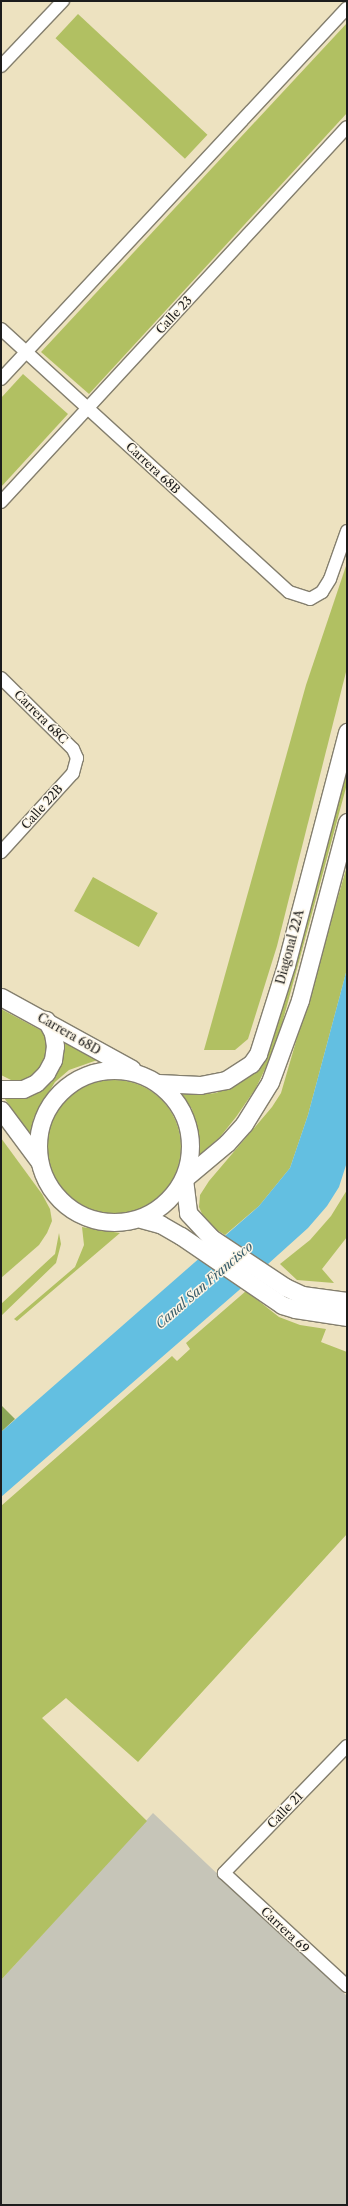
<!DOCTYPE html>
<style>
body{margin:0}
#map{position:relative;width:348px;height:2206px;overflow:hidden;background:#ede2c0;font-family:"Libre Caslon Text",serif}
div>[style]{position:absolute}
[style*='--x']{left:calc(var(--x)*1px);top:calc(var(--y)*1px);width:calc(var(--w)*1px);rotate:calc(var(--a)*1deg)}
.industrial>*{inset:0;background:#c6c5b8}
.green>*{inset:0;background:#b1c062;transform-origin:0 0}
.round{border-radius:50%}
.forest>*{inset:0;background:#8ca658}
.water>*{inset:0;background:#63bfe1}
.roads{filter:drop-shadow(1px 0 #847f6e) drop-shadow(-1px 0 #847f6e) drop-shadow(0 1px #847f6e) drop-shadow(0 -1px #847f6e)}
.street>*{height:12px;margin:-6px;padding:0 6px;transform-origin:6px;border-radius:6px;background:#fff}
.secondary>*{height:17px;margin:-8.5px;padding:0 8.5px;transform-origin:8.5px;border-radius:8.5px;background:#fff}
.secondary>.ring{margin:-8.5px;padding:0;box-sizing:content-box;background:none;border:17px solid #fff;border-radius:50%}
span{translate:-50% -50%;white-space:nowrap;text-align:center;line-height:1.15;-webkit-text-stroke:3px #fcf5e5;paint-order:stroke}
.street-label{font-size:12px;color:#1c1c1c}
.water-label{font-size:13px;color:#385d6b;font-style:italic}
.frame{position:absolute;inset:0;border:2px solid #1c1c1c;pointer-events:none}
</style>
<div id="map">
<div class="industrial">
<div style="clip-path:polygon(153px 1813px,347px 1996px,347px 2205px,1px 2205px,1px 1980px)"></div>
</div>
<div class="green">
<div style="left:78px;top:14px;width:177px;height:33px;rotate:43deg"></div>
<div style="clip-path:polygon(347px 23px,347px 113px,89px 394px,41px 352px)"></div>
<div style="clip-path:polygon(23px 374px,68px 414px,1px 487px,1px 398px)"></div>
<div style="clip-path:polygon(347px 563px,347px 668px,277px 946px,248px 1039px,235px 1050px,204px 1050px,306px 685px)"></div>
<div style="clip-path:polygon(347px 768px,347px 784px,276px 1046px,256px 1088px,236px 1117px,220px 1137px,197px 1157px,192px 1109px,178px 1091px,196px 1095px,216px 1093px,237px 1084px,260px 1066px,272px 1044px)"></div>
<div style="clip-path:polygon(347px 866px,347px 969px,308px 1115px,290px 1168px,259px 1206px,225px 1235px,206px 1223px,199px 1207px,200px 1195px,209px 1181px,272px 1107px,281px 1093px)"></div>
<div style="left:93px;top:877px;width:74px;height:39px;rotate:29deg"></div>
<div style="clip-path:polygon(1px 1009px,44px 1032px,48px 1044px,47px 1066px,23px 1081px,13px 1081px,1px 1075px)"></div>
<div style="clip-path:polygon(57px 1034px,103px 1058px,69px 1070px,55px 1082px,34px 1117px,30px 1134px,2px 1095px,39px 1091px,52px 1082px,61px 1062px)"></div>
<div class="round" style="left:47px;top:1080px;width:134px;height:134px"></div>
<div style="clip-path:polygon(1px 1138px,42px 1194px,50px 1209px,52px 1221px,47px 1233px,39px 1245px,1px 1278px)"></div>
<div style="clip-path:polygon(347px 1190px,347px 1237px,322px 1269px,334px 1283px,297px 1280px,280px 1264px,310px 1240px,331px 1216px)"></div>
<div style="clip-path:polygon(82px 1227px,120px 1233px,17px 1321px,14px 1319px,75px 1267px,84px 1245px)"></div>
<div style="clip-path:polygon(59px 1233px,61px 1244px,56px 1263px,1px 1316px,1px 1304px,55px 1254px)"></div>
<div style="clip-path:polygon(246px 1291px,279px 1317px,300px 1325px,326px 1329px,321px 1342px,347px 1352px,347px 1534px,138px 1762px,66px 1698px,42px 1718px,147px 1821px,1px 1980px,1px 1506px,172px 1356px,177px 1361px,190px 1349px,186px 1343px)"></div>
</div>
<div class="forest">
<div style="clip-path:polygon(1px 1405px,15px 1419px,1px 1432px)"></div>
</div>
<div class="water">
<div style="clip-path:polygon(347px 969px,347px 1162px,339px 1187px,327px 1206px,308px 1228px,238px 1291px,1px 1497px,1px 1432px,259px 1206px,290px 1168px,308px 1115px)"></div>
</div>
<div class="roads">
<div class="street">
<div style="--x:1;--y:66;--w:90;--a:-46.4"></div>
<div style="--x:1;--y:329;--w:390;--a:42.4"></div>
<div style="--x:289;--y:592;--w:22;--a:18"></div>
<div style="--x:310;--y:599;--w:14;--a:-30"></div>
<div style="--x:322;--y:592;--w:15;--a:-58"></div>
<div style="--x:330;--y:579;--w:51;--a:-70.5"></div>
<div style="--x:1;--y:379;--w:507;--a:-47"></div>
<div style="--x:1;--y:502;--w:510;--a:-47.3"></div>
<div style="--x:1;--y:678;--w:101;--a:44.6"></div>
<div style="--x:73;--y:749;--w:10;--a:66"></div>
<div style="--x:77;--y:758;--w:16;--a:105"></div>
<div style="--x:73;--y:773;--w:107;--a:132.3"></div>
<div style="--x:347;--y:1746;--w:177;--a:134.1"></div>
<div style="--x:224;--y:1873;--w:167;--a:42.6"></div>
</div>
<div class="secondary">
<div style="--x:1;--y:997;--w:149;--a:28.8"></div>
<div class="ring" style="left:38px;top:1070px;width:135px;height:135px"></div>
<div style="--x:158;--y:1083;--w:42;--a:2.7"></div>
<div style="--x:200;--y:1085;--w:26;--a:-11"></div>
<div style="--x:226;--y:1080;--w:30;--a:-33"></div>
<div style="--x:251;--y:1064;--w:12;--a:-55"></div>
<div style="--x:258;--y:1054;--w:93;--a:-72.5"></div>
<div style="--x:286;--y:965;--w:241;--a:-75.3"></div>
<div style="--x:1;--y:1089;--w:22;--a:0"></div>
<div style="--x:23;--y:1089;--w:14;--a:-25"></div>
<div style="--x:36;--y:1083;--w:14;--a:-45"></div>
<div style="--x:46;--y:1073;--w:15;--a:-62"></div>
<div style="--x:53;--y:1060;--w:14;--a:-82"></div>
<div style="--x:55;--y:1046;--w:13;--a:-99"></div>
<div style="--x:53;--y:1033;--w:15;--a:-118"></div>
<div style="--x:1;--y:1110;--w:64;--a:53.3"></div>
<div style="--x:184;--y:1179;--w:56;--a:-39.9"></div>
<div style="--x:227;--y:1143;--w:25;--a:-48"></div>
<div style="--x:244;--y:1124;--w:49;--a:-58.2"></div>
<div style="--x:270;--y:1082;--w:87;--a:-69.9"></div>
<div style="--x:300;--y:1000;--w:184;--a:-75.2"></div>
<div style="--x:184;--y:1179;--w:34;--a:83"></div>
<div style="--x:188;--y:1213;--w:33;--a:47"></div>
<div style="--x:210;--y:1237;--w:90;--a:33.7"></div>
<div style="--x:285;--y:1287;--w:19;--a:25"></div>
<div style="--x:302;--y:1295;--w:45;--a:7.6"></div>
<div style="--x:141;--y:1219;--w:20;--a:15"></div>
<div style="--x:160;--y:1224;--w:24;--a:30"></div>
<div style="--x:181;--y:1236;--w:122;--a:34.3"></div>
<div style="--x:282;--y:1305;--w:14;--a:17"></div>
<div style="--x:295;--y:1309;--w:53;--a:8.7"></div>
</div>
</div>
<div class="street-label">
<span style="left:174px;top:315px;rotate:-47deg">Calle 23</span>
<span style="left:153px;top:468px;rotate:43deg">Carrera 68B</span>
<span style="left:41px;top:717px;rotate:45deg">Carrera 68C</span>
<span style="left:42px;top:807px;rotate:-48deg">Calle 22B</span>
<span style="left:290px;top:947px;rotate:-75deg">Diagonal 22A</span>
<span style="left:69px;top:1034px;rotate:30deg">Carrera 68D</span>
<span style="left:285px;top:1810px;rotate:-46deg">Calle 21</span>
<span style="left:285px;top:1930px;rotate:43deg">Carrera 69</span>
</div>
<div class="water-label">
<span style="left:204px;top:1285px;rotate:-41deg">Canal San Francisco</span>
</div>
<div class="frame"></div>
</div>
